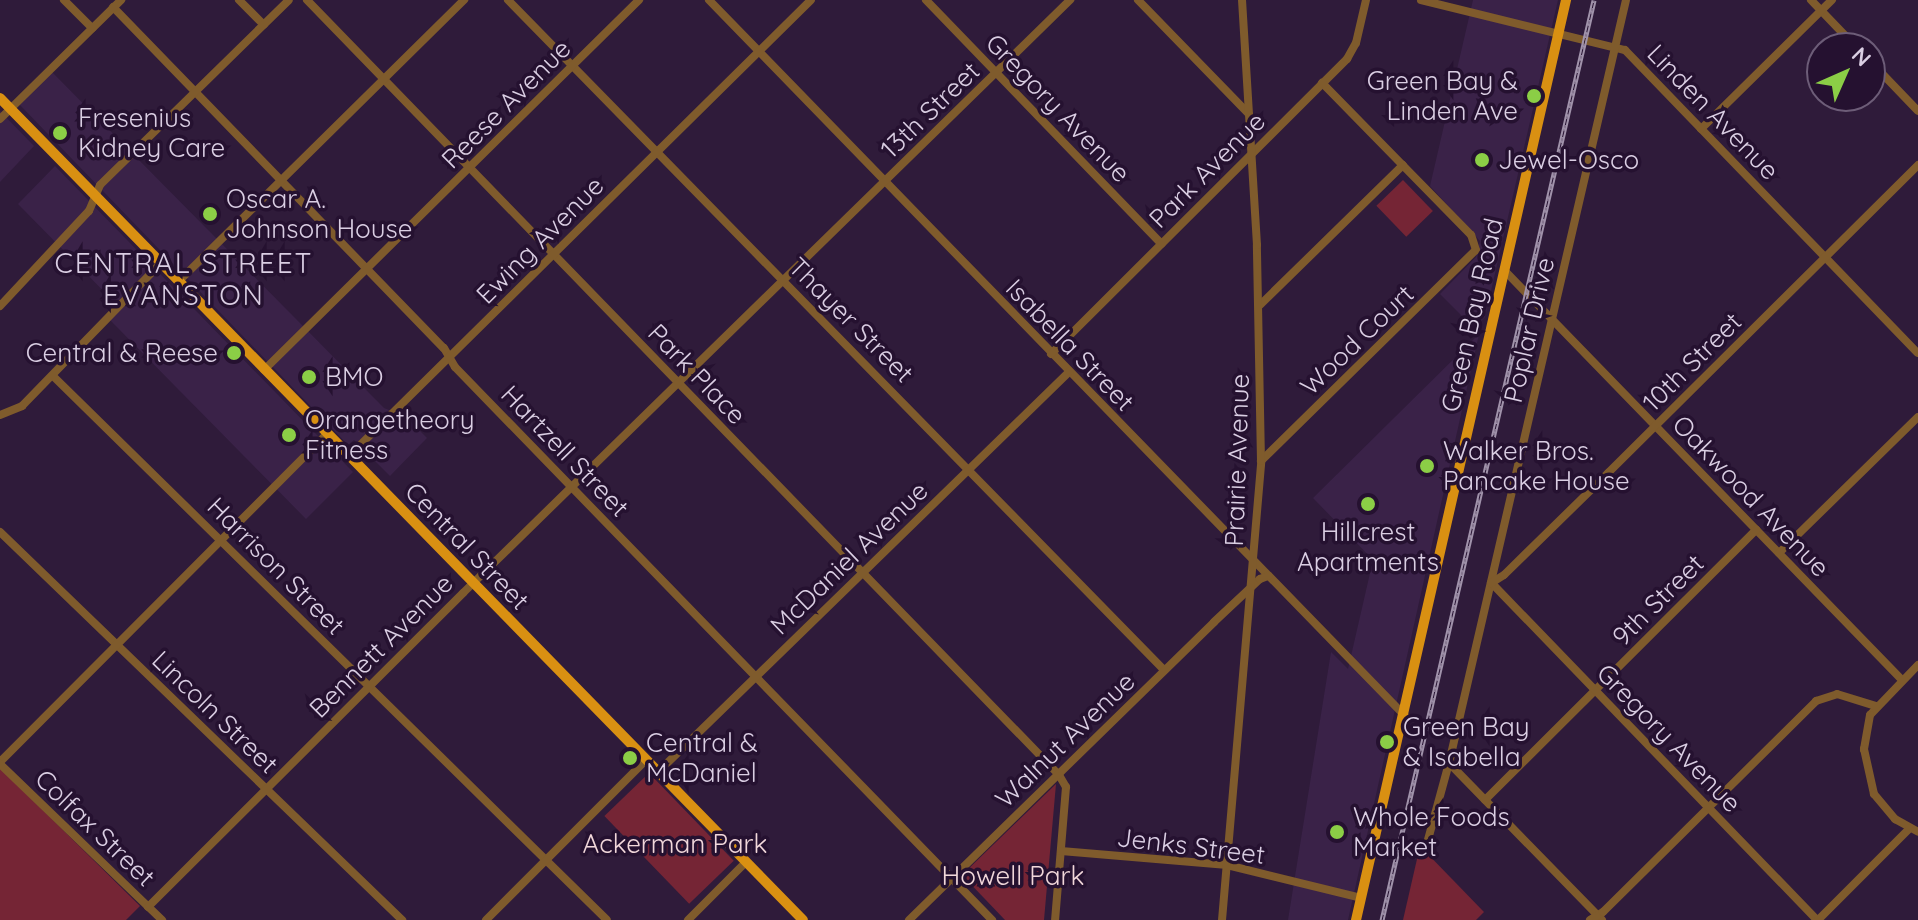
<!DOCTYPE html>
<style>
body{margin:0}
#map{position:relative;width:1918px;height:920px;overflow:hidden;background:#2f1b3a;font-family:Quicksand,sans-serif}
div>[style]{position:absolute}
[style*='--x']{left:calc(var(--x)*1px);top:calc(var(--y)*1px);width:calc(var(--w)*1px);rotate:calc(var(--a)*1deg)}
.built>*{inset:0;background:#3a2248}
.green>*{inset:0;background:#752535;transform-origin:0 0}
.minor>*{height:8px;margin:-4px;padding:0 4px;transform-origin:4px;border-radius:4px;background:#7f5b2c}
.major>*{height:10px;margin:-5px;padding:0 5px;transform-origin:5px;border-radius:5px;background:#d99012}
.rail>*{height:5px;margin-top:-2.5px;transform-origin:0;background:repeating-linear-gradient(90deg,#251130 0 6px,#a193ab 0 12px);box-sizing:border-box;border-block:2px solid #a193ab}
.dots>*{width:22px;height:22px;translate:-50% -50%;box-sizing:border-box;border:4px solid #251130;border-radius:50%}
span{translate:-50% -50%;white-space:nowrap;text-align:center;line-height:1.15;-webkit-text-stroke:7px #251130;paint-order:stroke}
.poi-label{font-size:26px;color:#dacee3}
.right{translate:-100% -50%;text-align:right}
.left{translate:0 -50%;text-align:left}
.street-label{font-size:26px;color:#dacee3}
.park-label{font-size:26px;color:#f1d7da}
.neighbourhood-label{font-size:28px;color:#dacee3;letter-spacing:2px}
.north{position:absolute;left:1806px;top:32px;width:80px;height:80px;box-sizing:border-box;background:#251130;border:2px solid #6d5d78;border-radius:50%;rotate:45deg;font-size:22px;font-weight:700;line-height:32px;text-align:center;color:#dacee3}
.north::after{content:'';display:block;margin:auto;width:28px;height:36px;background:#8bce46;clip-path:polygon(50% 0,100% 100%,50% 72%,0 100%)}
</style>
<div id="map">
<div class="built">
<div style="clip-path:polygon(1473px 0,1558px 0,1485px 317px,1474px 328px,1440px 294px,1476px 257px,1480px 241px,1430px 186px)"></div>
<div style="clip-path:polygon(51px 71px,384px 408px,405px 416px,427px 438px,390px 476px,354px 440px,348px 445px,18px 103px)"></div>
<div style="clip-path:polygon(0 111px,34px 146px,0 182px)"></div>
<div style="clip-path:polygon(55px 166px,353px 472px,306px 519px,109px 319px,120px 308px,18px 204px)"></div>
<div style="clip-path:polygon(1479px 334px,1348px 920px,1288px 920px,1331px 652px,1348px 669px,1373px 560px,1313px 498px)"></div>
</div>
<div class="green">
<div style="left:1403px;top:180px;width:43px;height:37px;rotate:46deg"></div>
<div style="clip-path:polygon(0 768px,140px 906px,126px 920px,0 920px)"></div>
<div style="left:649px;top:773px;width:122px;height:62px;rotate:46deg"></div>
<div style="clip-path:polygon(1056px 784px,1044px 920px,1005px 920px,962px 875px)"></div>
<div style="clip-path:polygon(1420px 846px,1484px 912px,1476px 920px,1403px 920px)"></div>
</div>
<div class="minor">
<div style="--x:64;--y:0;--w:40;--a:45"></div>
<div style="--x:239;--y:0;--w:35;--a:45"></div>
<div style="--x:307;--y:0;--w:1080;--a:45.86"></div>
<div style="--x:1059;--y:775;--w:14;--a:60"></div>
<div style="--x:1066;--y:787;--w:133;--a:94.7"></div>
<div style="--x:508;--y:0;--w:938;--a:45.6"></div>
<div style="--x:709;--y:0;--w:999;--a:45.81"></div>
<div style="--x:926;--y:0;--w:339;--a:46"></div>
<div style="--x:1138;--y:0;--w:159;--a:45.8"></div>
<div style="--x:1421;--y:0;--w:210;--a:13.8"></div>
<div style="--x:1625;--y:50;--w:421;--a:46"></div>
<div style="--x:1811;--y:0;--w:66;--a:46.2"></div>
<div style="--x:113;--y:7;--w:475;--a:45.9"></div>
<div style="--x:444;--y:348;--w:22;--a:60"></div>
<div style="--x:455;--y:367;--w:771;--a:45.84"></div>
<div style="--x:1870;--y:61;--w:69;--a:46.2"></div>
<div style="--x:0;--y:119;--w:170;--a:-44.5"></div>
<div style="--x:1701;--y:129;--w:184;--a:-44.6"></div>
<div style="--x:1505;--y:271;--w:570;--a:45.85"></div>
<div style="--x:178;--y:282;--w:402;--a:-44.6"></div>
<div style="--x:1260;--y:305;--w:200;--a:-44.4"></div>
<div style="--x:0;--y:306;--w:130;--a:-46.9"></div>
<div style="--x:89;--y:211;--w:28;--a:-67"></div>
<div style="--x:100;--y:185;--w:264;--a:-44.4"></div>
<div style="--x:1051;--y:354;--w:418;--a:-44.9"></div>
<div style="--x:1347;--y:59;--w:18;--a:-61"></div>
<div style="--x:1356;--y:43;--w:44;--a:-76.9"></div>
<div style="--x:264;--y:370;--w:527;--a:-44.62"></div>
<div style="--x:53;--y:376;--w:776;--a:44.48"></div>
<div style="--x:0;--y:415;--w:24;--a:-22"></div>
<div style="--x:22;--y:406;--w:198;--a:-45.8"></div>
<div style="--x:349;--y:456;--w:649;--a:-44.63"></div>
<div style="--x:1261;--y:461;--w:301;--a:-44.5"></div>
<div style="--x:1476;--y:250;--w:16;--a:-108"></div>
<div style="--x:1471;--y:235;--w:213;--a:-134.4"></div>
<div style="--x:0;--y:532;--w:559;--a:43.98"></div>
<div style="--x:1779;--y:553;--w:194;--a:-44.4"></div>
<div style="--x:1918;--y:665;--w:69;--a:133.8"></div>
<div style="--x:1870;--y:715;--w:35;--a:100"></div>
<div style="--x:1864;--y:749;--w:46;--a:77.5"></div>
<div style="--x:1874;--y:794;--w:33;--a:50"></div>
<div style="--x:1895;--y:819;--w:26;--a:29"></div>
<div style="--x:0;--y:762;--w:463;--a:-45.1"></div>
<div style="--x:1449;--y:763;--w:219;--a:45.7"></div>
<div style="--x:0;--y:764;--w:225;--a:43.9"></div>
<div style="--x:658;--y:772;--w:574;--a:-44.22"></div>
<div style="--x:1485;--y:800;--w:383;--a:-44.9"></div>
<div style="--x:1426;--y:847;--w:87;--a:-74.7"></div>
<div style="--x:1449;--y:763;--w:783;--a:-76.94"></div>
<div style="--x:1061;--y:851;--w:167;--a:4.8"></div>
<div style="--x:1227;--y:865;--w:138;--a:13.8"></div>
<div style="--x:148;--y:907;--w:445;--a:-44.9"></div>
<div style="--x:463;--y:593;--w:849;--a:-44.33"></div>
<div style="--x:486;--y:920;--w:226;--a:-45"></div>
<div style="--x:688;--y:920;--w:82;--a:-45"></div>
<div style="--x:909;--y:920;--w:426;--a:-44.3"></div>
<div style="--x:1214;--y:622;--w:63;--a:-43.1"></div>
<div style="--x:1260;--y:579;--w:9;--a:-21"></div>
<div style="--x:1222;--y:920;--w:461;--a:-85.1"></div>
<div style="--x:1261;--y:461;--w:216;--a:-91.1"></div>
<div style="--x:1257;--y:245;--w:245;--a:-93.5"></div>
<div style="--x:1590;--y:920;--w:15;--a:-32"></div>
<div style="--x:1603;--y:912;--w:300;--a:-44.7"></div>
<div style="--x:1816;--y:701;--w:22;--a:-18"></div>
<div style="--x:1837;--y:694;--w:41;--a:17.1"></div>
<div style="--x:1817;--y:920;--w:469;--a:-134"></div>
<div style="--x:1491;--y:583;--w:15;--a:-32"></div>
<div style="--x:1504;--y:575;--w:146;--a:-44.4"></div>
<div style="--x:1608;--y:473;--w:437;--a:-44.8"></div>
<div style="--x:1818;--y:920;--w:129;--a:-45"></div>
</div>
<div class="major">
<div style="--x:0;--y:98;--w:1149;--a:45.67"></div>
<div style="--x:1356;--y:920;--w:944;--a:-77.14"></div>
</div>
<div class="rail">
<div style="--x:1382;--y:920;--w:944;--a:-77.02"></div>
</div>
<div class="dots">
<div style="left:1534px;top:96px;background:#8bce46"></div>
<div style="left:60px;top:133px;background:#8bce46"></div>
<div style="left:1482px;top:160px;background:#8bce46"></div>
<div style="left:210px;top:214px;background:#8bce46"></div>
<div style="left:234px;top:353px;background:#8bce46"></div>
<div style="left:309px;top:377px;background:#8bce46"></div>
<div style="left:289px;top:435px;background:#8bce46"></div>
<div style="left:1427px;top:466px;background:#8bce46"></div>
<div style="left:1368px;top:504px;background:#8bce46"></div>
<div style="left:1387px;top:742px;background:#8bce46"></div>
<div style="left:630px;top:758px;background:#8bce46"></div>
<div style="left:1337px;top:832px;background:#8bce46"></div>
</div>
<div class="poi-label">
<span class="right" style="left:1518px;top:96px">Green Bay &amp;<br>Linden Ave</span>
<span class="left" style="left:78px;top:133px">Fresenius<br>Kidney Care</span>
<span class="left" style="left:1498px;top:160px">Jewel-Osco</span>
<span class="left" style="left:226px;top:214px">Oscar A.<br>Johnson House</span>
<span class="right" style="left:218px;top:353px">Central &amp; Reese</span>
<span class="left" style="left:325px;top:377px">BMO</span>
<span class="left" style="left:305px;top:435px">Orangetheory<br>Fitness</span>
<span class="left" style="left:1443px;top:466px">Walker Bros.<br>Pancake House</span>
<span style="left:1368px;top:547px">Hillcrest<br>Apartments</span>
<span class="left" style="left:1403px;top:742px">Green Bay<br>&amp; Isabella</span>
<span class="left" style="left:646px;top:758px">Central &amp;<br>McDaniel</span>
<span class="left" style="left:1353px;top:832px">Whole Foods<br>Market</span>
</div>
<div class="street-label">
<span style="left:506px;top:104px;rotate:-45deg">Reese Avenue</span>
<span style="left:1058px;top:108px;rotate:46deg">Gregory Avenue</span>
<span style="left:930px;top:110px;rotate:-44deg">13th Street</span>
<span style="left:1713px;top:112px;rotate:46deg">Linden Avenue</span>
<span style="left:1207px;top:170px;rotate:-45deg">Park Avenue</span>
<span style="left:540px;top:240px;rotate:-45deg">Ewing Avenue</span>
<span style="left:1472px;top:315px;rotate:-77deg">Green Bay Road</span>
<span style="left:851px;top:320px;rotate:45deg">Thayer Street</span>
<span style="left:1529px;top:330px;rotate:-77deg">Poplar Drive</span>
<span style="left:1357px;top:340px;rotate:-44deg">Wood Court</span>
<span style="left:1070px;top:345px;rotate:46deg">Isabella Street</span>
<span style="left:1692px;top:362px;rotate:-45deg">10th Street</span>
<span style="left:697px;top:374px;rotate:46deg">Park Place</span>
<span style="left:565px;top:451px;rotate:46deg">Hartzell Street</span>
<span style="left:1237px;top:460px;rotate:-88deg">Prairie Avenue</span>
<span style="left:1751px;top:496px;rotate:46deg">Oakwood Avenue</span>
<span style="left:467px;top:546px;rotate:46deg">Central Street</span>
<span style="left:849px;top:558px;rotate:-44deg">McDaniel Avenue</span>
<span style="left:276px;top:566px;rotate:45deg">Harrison Street</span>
<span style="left:1658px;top:600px;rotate:-45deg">9th Street</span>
<span style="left:381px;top:646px;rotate:-45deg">Bennett Avenue</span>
<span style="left:215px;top:712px;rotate:44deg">Lincoln Street</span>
<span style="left:1669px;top:738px;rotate:46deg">Gregory Avenue</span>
<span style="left:1065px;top:740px;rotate:-44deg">Walnut Avenue</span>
<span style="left:95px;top:828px;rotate:44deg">Colfax Street</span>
<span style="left:1191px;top:846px;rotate:7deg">Jenks Street</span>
</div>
<div class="park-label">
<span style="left:675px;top:844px">Ackerman Park</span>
<span style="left:1013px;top:876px">Howell Park</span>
</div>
<div class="neighbourhood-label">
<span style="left:184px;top:279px">CENTRAL STREET<br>EVANSTON</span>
</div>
<div class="north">N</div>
</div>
